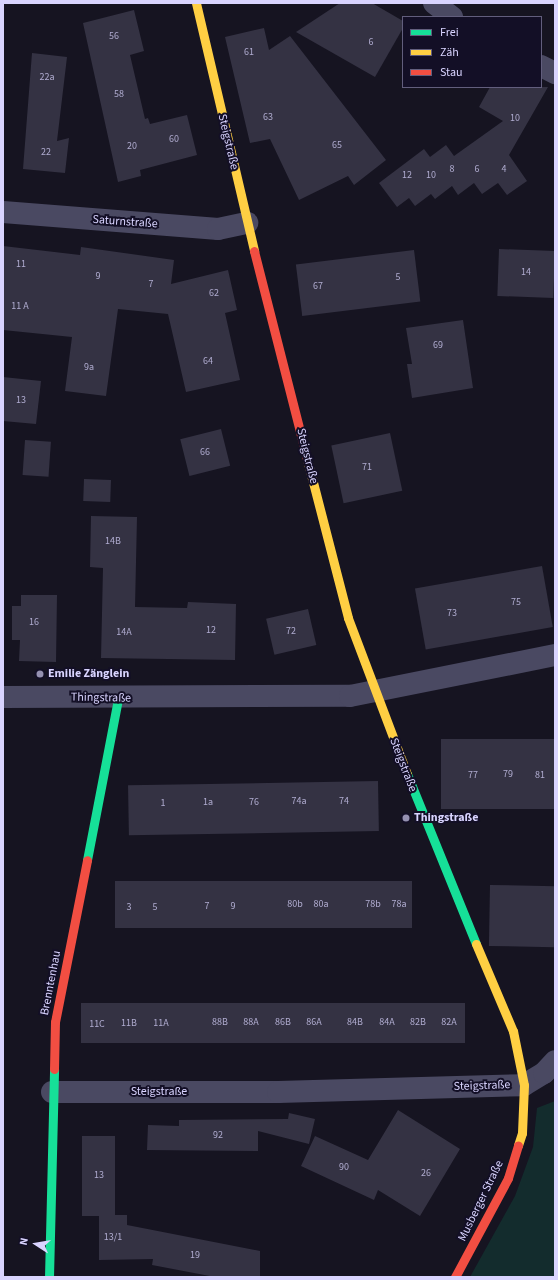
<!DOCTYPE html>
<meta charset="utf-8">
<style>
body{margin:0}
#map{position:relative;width:558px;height:1280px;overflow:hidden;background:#161421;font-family:"Source Sans 3",sans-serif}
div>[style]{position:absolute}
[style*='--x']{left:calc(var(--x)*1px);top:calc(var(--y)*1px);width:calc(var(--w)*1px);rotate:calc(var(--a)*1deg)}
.green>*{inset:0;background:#132c2d}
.building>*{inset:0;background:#343243;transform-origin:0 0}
.street>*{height:22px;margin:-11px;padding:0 11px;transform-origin:11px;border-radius:11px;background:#4a4962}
.fast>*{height:9px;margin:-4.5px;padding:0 4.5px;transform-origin:4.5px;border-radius:4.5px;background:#16e098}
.slow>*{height:9px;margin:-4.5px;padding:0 4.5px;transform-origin:4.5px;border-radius:4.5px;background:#ffcf43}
.jam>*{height:9px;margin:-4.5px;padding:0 4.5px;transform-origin:4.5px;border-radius:4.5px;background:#f24e42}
.dots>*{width:11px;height:11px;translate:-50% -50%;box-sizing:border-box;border:2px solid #130f26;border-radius:50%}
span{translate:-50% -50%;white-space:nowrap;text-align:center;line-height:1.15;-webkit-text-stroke:4px #130f26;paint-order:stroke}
.number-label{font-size:10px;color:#b0acd0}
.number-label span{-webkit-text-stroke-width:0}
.street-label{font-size:12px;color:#d9d4ff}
.poi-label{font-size:12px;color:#d9d4ff;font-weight:700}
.left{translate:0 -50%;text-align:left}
.frame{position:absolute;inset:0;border:4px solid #d9d4ff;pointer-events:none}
.legend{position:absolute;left:402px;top:16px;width:140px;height:72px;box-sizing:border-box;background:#130f26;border:1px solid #625e7d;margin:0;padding:5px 7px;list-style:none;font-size:12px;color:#d9d4ff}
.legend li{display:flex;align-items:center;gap:8px;height:20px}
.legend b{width:20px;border:1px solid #625e7d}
.north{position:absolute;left:16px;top:1224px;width:40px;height:40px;-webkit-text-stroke:3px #130f26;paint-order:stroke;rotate:282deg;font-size:11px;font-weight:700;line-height:16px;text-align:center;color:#d9d4ff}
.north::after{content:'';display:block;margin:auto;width:14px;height:18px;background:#d9d4ff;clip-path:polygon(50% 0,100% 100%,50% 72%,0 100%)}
</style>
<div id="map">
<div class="green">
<div style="clip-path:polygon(555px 1101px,555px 1277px,470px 1277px,515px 1196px,533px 1147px,537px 1108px)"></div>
</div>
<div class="building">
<div style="clip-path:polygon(340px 3px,372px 3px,403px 21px,403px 28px,375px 77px,296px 32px)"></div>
<div style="clip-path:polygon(134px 10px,144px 51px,130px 55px,145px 119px,148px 118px,150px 124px,187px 115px,197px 155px,140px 170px,141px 176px,118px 182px,83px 23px)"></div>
<div style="clip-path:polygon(264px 28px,269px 50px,290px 36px,386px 160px,354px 185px,348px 176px,299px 200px,270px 139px,250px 143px,225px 37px)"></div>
<div style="clip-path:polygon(32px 53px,67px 57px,57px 141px,69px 138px,65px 173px,23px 169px)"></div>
<div style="clip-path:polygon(490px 87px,548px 87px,509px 155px,527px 181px,507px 195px,498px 183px,482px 194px,474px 183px,458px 195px,452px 186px,435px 199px,431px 194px,415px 206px,409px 198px,397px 207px,379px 183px,424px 149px,430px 157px,446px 145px,454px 156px,503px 121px,479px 107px)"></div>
<div style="clip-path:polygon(3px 246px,80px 255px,81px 247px,174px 260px,171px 284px,228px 270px,237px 310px,225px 313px,240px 380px,186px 392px,168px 314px,118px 309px,106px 396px,65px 391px,72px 337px,3px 330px)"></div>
<div style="left:499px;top:249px;width:56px;height:47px;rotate:2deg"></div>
<div style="left:414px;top:250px;width:52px;height:119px;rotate:83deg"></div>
<div style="clip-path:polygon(463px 320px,473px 388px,412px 398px,407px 364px,412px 364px,406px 328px)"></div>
<div style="clip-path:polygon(3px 377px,41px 381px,36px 424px,3px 421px)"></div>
<div style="left:221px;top:429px;width:38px;height:42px;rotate:76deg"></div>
<div style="left:390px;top:433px;width:59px;height:60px;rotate:78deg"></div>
<div style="left:25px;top:440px;width:26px;height:35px;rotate:4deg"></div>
<div style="left:84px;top:479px;width:27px;height:22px;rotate:2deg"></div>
<div style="clip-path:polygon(91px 516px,137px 517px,135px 607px,187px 608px,188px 602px,236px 604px,235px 660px,101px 658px,103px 568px,90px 567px)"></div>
<div style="left:542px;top:566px;width:62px;height:129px;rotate:80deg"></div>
<div style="clip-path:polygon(21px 595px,57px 595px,56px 662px,19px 661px,20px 640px,12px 640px,12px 606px,21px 606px)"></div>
<div style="left:308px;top:609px;width:37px;height:43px;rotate:77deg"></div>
<div style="left:555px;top:739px;width:70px;height:114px;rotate:90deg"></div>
<div style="left:378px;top:781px;width:50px;height:250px;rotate:89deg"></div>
<div style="left:412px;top:881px;width:47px;height:297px;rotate:90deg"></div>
<div style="left:490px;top:885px;width:65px;height:61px;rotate:1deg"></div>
<div style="left:465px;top:1003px;width:40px;height:384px;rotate:90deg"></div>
<div style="clip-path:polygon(398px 1110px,460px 1149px,420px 1216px,378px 1190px,374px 1200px,301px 1166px,315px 1136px,368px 1160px)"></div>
<div style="clip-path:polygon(289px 1113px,315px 1119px,309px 1144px,258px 1131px,258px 1151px,147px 1150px,148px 1125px,179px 1126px,179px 1120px,288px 1119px)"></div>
<div style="clip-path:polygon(82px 1136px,115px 1136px,115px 1215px,107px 1215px,127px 1215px,127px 1225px,260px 1251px,260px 1277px,215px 1277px,152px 1265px,153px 1259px,99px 1260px,99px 1216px,82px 1216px)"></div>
</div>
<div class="street">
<div style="--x:434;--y:3;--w:23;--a:38"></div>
<div style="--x:541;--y:66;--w:16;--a:27"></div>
<div style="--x:3;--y:212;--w:216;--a:4.5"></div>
<div style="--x:218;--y:229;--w:30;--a:-12"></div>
<div style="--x:3;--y:697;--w:347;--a:-0.2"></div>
<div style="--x:350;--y:696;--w:209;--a:-11.3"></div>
<div style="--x:52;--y:1092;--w:226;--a:0"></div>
<div style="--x:278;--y:1092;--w:246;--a:-1.6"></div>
<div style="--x:524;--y:1085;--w:23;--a:-31"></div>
<div style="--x:544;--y:1073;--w:16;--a:-47"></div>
</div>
<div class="fast">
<div style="--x:407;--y:774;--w:183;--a:67.9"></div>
<div style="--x:87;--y:860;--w:164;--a:-79.1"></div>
<div style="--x:49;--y:1277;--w:208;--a:-88.6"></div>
</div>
<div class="slow">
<div style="--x:196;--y:3;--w:255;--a:76.8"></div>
<div style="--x:307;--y:459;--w:164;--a:75.5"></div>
<div style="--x:348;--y:618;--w:167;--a:69.3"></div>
<div style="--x:476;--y:944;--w:95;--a:67"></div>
<div style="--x:513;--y:1031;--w:55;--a:78.5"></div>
<div style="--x:524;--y:1085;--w:48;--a:92.4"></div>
<div style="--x:522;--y:1133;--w:13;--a:108"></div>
</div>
<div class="jam">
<div style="--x:254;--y:251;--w:215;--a:75.7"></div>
<div style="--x:54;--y:1069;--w:47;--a:-88.8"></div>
<div style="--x:55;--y:1022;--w:165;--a:-78.8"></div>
<div style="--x:455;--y:1277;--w:112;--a:-61.8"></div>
<div style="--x:508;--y:1178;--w:34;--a:-73"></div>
</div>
<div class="dots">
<div style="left:40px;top:674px;background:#9591b1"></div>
<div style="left:406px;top:818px;background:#9591b1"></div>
</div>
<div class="number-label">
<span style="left:114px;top:37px">56</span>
<span style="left:371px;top:43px">6</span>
<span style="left:249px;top:53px">61</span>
<span style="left:47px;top:78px">22a</span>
<span style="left:119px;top:95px">58</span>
<span style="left:268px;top:118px">63</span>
<span style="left:515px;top:119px">10</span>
<span style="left:174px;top:140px">60</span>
<span style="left:337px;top:146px">65</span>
<span style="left:132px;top:147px">20</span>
<span style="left:46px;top:153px">22</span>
<span style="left:452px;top:170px">8</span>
<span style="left:477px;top:170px">6</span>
<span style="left:504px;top:170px">4</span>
<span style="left:407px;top:176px">12</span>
<span style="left:431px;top:176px">10</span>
<span style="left:21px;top:265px">11</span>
<span style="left:526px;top:273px">14</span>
<span style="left:98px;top:277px">9</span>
<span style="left:398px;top:278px">5</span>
<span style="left:151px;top:285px">7</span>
<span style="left:318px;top:287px">67</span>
<span style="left:214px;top:294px">62</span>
<span style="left:20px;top:307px">11 A</span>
<span style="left:438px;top:346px">69</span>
<span style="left:208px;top:362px">64</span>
<span style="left:89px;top:368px">9a</span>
<span style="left:21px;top:401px">13</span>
<span style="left:205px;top:453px">66</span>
<span style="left:367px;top:468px">71</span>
<span style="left:113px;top:542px">14B</span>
<span style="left:516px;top:603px">75</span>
<span style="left:452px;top:614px">73</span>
<span style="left:34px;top:623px">16</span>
<span style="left:211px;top:631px">12</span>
<span style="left:291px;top:632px">72</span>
<span style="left:124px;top:633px">14A</span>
<span style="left:508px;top:775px">79</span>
<span style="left:473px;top:776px">77</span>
<span style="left:540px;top:776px">81</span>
<span style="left:299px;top:802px">74a</span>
<span style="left:344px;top:802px">74</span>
<span style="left:208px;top:803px">1a</span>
<span style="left:254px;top:803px">76</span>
<span style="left:163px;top:804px">1</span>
<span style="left:295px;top:905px">80b</span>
<span style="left:321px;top:905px">80a</span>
<span style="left:373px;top:905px">78b</span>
<span style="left:399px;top:905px">78a</span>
<span style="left:207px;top:907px">7</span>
<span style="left:233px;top:907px">9</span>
<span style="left:129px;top:908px">3</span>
<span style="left:155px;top:908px">5</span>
<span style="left:220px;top:1023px">88B</span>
<span style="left:251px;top:1023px">88A</span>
<span style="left:283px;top:1023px">86B</span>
<span style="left:314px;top:1023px">86A</span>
<span style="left:355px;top:1023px">84B</span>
<span style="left:387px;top:1023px">84A</span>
<span style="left:418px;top:1023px">82B</span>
<span style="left:449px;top:1023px">82A</span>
<span style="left:129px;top:1024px">11B</span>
<span style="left:161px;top:1024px">11A</span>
<span style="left:97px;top:1025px">11C</span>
<span style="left:218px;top:1136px">92</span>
<span style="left:344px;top:1168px">90</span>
<span style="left:426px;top:1174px">26</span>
<span style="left:99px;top:1176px">13</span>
<span style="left:113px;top:1238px">13/1</span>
<span style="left:195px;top:1256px">19</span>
</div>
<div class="street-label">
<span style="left:228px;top:142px;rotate:77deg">Steigstraße</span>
<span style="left:125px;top:222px;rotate:4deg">Saturnstraße</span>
<span style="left:307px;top:456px;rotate:76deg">Steigstraße</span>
<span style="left:101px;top:698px;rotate:1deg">Thingstraße</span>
<span style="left:403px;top:765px;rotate:69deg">Steigstraße</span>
<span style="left:51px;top:983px;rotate:-79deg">Brenntenhau</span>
<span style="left:482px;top:1086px;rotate:-2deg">Steigstraße</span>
<span style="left:159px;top:1092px">Steigstraße</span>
<span style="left:481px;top:1201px;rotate:-64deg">Musberger Straße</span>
</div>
<div class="poi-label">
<span class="left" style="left:48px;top:674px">Emilie Zänglein</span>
<span class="left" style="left:414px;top:818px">Thingstraße</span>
</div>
<div class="frame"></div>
<ul class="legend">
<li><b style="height:5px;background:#16e098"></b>Frei</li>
<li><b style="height:5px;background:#ffcf43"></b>Zäh</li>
<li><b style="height:5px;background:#f24e42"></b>Stau</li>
</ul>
<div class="north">N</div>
</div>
